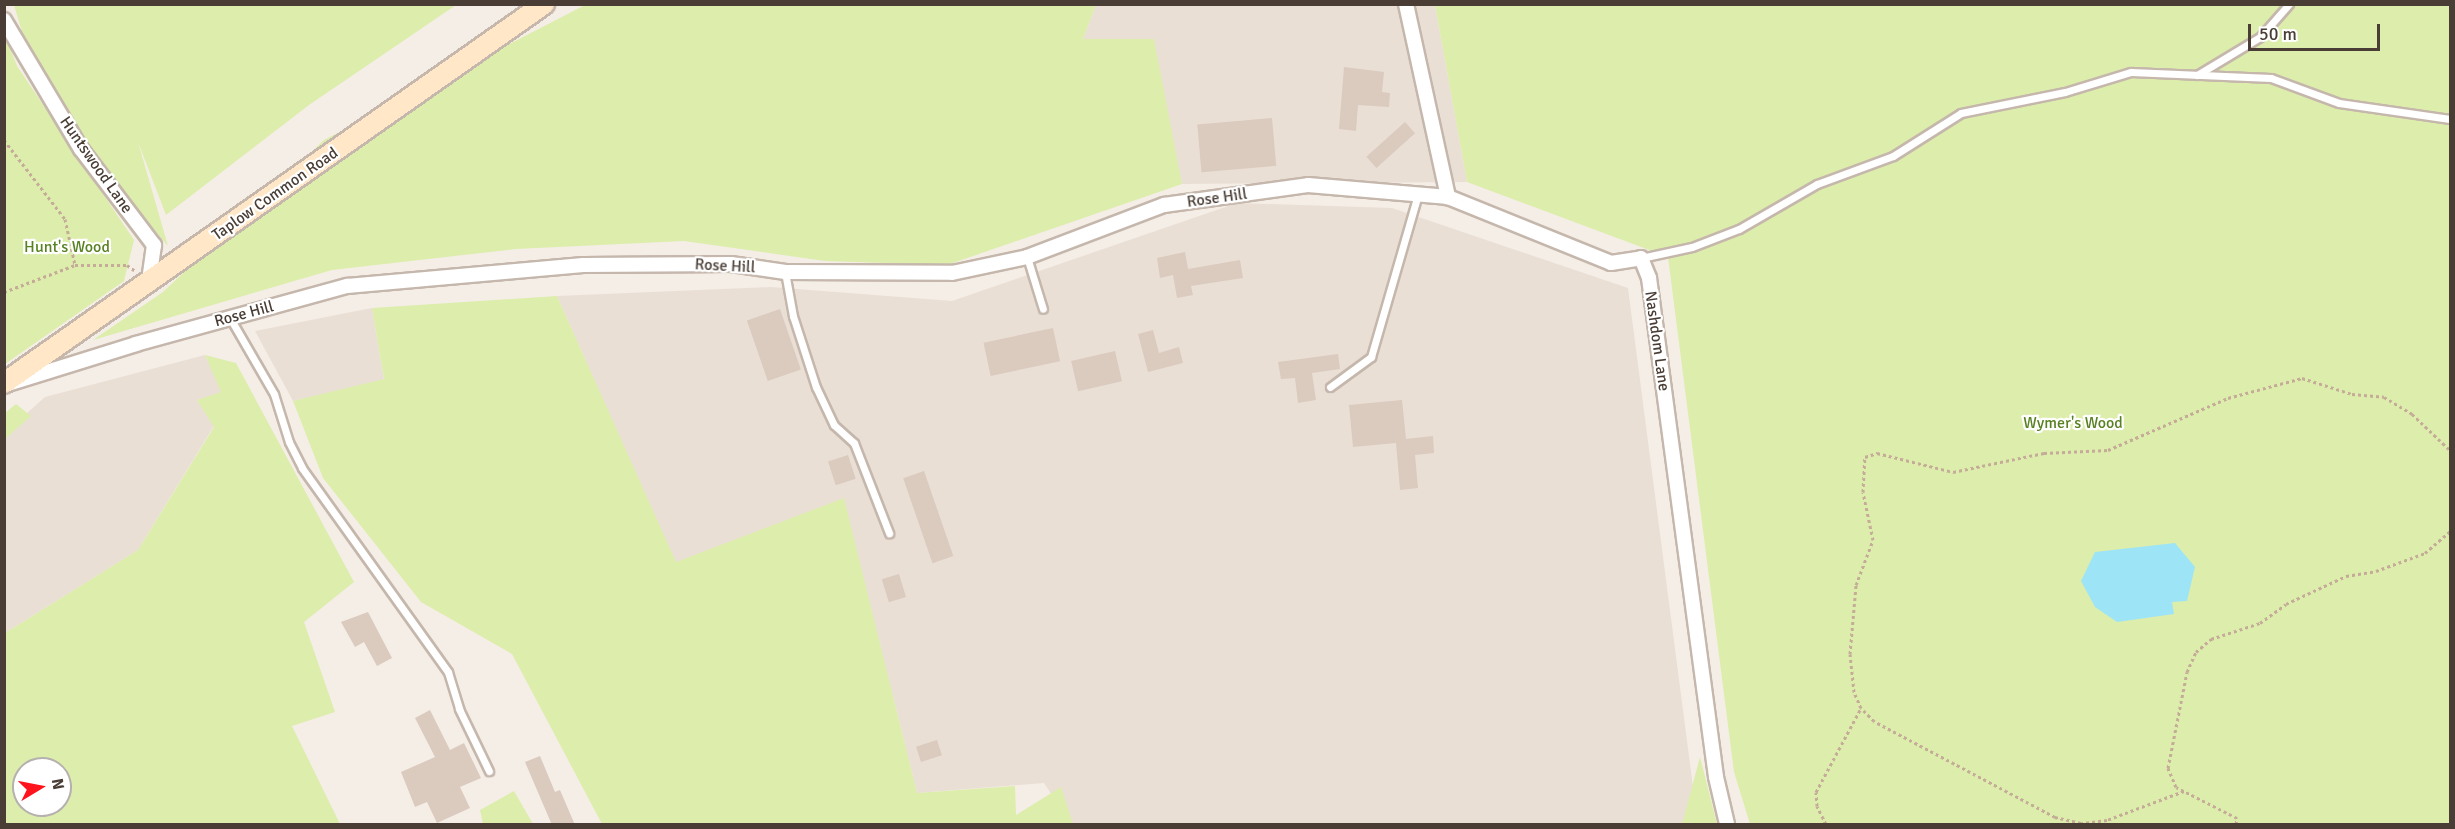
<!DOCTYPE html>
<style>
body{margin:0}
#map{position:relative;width:2455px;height:829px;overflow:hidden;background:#f5eee7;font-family:Signika,sans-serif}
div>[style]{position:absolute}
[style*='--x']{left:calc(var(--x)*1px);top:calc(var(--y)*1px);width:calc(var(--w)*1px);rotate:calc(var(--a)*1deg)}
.residential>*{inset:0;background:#eadfd5}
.green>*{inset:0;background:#dcedac}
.water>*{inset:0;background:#9ee4f7}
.building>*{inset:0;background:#dbcabe;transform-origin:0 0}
.path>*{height:3px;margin-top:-1.5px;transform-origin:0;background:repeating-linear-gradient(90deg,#c5ac98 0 3px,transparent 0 6px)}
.roads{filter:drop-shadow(2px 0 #c5b7ac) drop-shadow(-2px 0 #c5b7ac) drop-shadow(0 2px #c5b7ac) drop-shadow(0 -2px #c5b7ac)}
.lane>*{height:7px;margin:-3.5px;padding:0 3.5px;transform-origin:3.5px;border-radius:3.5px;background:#fff}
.street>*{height:14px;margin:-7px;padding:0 7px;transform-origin:7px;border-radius:7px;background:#fff}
.secondary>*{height:20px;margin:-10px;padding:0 10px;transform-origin:10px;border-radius:10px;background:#ffe7c7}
span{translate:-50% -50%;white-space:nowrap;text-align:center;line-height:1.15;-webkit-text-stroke:4.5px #fff;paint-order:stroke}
.street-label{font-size:16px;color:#493d35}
.park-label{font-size:16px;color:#588122}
.frame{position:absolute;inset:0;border:6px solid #493d35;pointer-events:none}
.north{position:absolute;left:12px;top:757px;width:60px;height:60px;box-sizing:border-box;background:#fff;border:2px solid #b6b1ae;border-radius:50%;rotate:80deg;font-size:16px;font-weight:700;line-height:24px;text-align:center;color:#493d35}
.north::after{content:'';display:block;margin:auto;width:21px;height:27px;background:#ff141e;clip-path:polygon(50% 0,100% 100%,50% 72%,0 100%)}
.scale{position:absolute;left:2248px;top:24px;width:132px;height:27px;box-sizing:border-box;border:3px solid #493d35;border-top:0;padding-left:8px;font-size:18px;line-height:21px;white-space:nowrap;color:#493d35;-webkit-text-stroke:4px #fff;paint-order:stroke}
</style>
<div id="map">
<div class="residential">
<div style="clip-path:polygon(1096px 5px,1435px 5px,1467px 182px,1182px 184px,1169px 127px,1083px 39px)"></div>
<div style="clip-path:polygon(1237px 203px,1392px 208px,1628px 288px,1696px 810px,1694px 824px,1071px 824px,1044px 783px,917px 793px,844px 499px,676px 563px,557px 296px,771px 287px,952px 301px)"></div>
<div style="clip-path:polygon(372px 308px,384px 380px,293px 401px,255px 331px)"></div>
<div style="clip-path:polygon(205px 355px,222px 393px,197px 400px,214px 426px,138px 550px,5px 633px,5px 433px,45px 397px)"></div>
</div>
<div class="green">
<div style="clip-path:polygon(14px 5px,456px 5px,309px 105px,166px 215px,138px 142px,168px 246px,105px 173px,65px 117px,23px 35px)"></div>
<div style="clip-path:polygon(585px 5px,1096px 5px,1083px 39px,1154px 39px,1182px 184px,947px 265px,825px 261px,684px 241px,516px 249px,332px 270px,93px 340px,163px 292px,324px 140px)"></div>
<div style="clip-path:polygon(1435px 5px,2450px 5px,2450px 824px,1750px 824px,1734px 772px,1668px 257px,1467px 182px)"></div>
<div style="clip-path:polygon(5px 35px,17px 66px,134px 240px,124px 281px,5px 364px)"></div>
<div style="clip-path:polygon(557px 296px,676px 562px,844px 498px,917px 793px,1015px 786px,1016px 815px,1061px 787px,1073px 824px,602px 824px,512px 654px,421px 602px,323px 478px,293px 401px,384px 379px,372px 308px)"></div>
<div style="clip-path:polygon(evenodd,205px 355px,236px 363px,354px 582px,304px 622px,335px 712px,292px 726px,340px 824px,5px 824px,5px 633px,138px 550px,214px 427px,197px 400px,221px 392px,205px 355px,24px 769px,60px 769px,60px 805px,24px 805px,24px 769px)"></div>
<div style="clip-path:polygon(16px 404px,31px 416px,5px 439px,5px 413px)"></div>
<div style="clip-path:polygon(1700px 757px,1717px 824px,1682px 824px)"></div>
<div style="clip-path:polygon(514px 791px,533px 824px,483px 824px,480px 810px)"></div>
</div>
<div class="water">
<div style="clip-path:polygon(2175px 543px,2195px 567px,2187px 601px,2172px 602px,2174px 614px,2117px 622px,2095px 607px,2081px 581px,2095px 552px)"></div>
</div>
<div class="building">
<div style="clip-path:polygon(1344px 67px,1384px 72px,1382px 92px,1390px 93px,1389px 107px,1358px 105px,1356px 131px,1339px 129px)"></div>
<div style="left:1272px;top:118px;width:48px;height:75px;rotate:85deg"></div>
<div style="left:1405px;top:122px;width:15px;height:52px;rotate:48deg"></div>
<div style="clip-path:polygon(1185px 252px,1188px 269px,1240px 260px,1243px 278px,1191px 286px,1193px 295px,1177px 298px,1173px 275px,1160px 278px,1157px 258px)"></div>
<div style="left:780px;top:309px;width:64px;height:35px;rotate:71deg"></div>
<div style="left:1053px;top:328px;width:34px;height:71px;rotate:78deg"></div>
<div style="clip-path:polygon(1153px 330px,1159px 353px,1179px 347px,1183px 363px,1148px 372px,1138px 334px)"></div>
<div style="left:1115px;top:351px;width:31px;height:45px;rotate:77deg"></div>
<div style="clip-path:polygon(1338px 354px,1340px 369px,1312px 373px,1316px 400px,1298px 403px,1295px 378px,1281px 379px,1278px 362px)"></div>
<div style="clip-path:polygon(1402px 400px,1406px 439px,1433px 436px,1434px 453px,1415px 455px,1418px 488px,1400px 490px,1396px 443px,1353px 447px,1349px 405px)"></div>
<div style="left:848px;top:455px;width:25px;height:21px;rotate:72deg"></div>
<div style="left:924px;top:471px;width:90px;height:22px;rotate:71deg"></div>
<div style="left:899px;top:574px;width:24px;height:18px;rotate:73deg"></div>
<div style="clip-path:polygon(368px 612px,392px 658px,377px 666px,364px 642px,355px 647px,341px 622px)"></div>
<div style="clip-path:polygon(430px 710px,450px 750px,464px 743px,481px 778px,460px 787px,470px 808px,437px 823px,427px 802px,415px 807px,401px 772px,435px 757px,415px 718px)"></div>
<div style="left:937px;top:740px;width:16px;height:22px;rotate:72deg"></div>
<div style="clip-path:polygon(540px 756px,555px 792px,560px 790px,575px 825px,552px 825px,525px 762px)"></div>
</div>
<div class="path">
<div style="--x:4;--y:140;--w:100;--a:52.3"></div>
<div style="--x:65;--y:219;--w:47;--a:77.7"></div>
<div style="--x:4;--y:292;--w:76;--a:-20.8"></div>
<div style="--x:75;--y:265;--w:52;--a:0"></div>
<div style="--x:127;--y:265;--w:9;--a:36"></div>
<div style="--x:2184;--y:791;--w:82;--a:159.4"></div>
<div style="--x:2107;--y:820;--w:26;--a:173"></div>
<div style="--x:2081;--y:823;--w:27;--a:-167"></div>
<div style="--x:2055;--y:817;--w:205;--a:-152.1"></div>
<div style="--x:1874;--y:721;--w:18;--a:-135"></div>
<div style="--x:1861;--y:708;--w:17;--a:-114"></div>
<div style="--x:1854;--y:692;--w:38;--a:-96"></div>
<div style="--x:1850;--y:654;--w:69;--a:-85"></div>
<div style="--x:1856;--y:585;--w:48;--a:-69.3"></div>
<div style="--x:1873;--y:540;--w:49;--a:-101.8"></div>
<div style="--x:1863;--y:492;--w:35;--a:-87"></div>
<div style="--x:1865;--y:457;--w:13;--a:-18"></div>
<div style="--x:1877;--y:453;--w:78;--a:14"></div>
<div style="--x:1953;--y:472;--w:93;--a:-11.8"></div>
<div style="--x:2044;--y:453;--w:64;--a:-2.7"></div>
<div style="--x:2108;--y:450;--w:131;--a:-23.4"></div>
<div style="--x:2228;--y:398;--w:77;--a:-15.1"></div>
<div style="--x:2302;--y:378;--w:52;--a:17.7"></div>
<div style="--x:2352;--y:394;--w:32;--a:5"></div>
<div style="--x:2384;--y:397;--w:33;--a:31"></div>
<div style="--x:2412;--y:414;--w:52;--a:43.5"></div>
<div style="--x:1826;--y:824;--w:20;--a:-117"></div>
<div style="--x:1817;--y:806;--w:14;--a:-94"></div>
<div style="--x:1816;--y:792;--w:95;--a:-61.8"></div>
<div style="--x:2236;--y:824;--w:6;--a:-81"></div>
<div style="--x:2237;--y:818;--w:68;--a:-153.1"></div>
<div style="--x:2176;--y:787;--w:21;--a:-113"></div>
<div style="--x:2168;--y:768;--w:98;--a:-78.8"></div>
<div style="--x:2187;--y:672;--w:22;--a:-66"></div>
<div style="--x:2196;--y:652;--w:20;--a:-41"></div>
<div style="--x:2211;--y:639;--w:52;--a:-18.1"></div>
<div style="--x:2260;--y:623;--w:32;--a:-36"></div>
<div style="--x:2286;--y:604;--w:66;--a:-25"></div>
<div style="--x:2346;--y:576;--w:30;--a:-9"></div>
<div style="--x:2376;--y:571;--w:52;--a:-20.2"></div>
<div style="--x:2425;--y:553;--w:33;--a:-41"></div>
</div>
<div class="roads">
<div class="lane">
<div style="--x:2197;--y:75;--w:74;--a:-31.1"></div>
<div style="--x:2260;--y:37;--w:44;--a:-48.7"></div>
<div style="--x:1027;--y:257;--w:54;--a:72.9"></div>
<div style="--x:1641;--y:258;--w:52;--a:-12.2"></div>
<div style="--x:1692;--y:247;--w:50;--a:-21"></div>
<div style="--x:1739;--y:229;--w:90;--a:-30"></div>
<div style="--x:1817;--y:184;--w:81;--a:-20.2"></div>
<div style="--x:1893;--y:156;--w:80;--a:-32.3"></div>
<div style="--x:1961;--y:113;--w:106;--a:-11.4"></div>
<div style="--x:2065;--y:92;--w:69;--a:-16.9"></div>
<div style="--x:2131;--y:72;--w:140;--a:2.5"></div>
<div style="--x:2271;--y:78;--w:72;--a:20.2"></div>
<div style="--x:2339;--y:103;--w:112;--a:8.2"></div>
<div style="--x:785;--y:272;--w:45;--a:79.7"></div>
<div style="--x:793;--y:316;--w:75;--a:72.1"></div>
<div style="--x:816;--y:387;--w:42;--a:64.7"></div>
<div style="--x:834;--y:425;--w:27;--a:42"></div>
<div style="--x:854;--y:443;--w:97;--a:68.7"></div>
<div style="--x:230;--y:318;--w:88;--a:59.9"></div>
<div style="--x:274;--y:394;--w:50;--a:72.6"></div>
<div style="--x:289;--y:442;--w:29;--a:63"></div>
<div style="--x:302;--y:468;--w:251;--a:54.4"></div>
<div style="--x:448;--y:672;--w:39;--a:73"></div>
<div style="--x:459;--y:709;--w:69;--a:64.2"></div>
<div style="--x:1330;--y:387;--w:51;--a:-36.2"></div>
<div style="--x:1371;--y:357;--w:170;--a:-73.9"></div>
</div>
<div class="street">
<div style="--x:1406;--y:4;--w:198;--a:77.7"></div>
<div style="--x:1448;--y:197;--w:176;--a:22"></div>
<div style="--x:1611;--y:263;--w:30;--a:-9"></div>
<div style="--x:1641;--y:258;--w:22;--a:68"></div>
<div style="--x:1649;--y:278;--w:503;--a:82.35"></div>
<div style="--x:1716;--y:777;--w:48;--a:76.8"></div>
<div style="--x:4;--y:20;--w:150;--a:59.2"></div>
<div style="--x:81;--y:149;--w:121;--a:52.8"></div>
<div style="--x:154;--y:245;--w:36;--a:98"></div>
<div style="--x:11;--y:383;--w:131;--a:-17.3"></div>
<div style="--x:136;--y:344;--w:219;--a:-15.4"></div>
<div style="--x:347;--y:286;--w:237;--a:-5.1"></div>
<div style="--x:583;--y:265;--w:148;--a:-0.4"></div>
<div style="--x:731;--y:264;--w:55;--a:8.4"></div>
<div style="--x:785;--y:272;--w:167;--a:0.3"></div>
<div style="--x:952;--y:273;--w:77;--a:-12"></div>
<div style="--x:1027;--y:257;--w:147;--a:-20.8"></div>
<div style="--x:1164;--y:205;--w:145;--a:-7.9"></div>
<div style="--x:1308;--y:185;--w:141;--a:4.9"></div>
</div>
<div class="secondary">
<div style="--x:4;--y:383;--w:660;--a:-35.06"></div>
</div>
</div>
<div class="street-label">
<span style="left:96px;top:165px;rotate:55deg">Huntswood Lane</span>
<span style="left:275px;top:194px;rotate:-35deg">Taplow Common Road</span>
<span style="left:1217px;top:198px;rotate:-8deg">Rose Hill</span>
<span style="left:725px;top:266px;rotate:3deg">Rose Hill</span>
<span style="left:244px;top:314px;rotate:-15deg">Rose Hill</span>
<span style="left:1657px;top:341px;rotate:82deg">Nashdom Lane</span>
</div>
<div class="park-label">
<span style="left:67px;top:247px">Hunt's Wood</span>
<span style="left:2073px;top:423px">Wymer's Wood</span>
</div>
<div class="frame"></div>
<div class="north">N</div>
<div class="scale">50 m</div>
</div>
